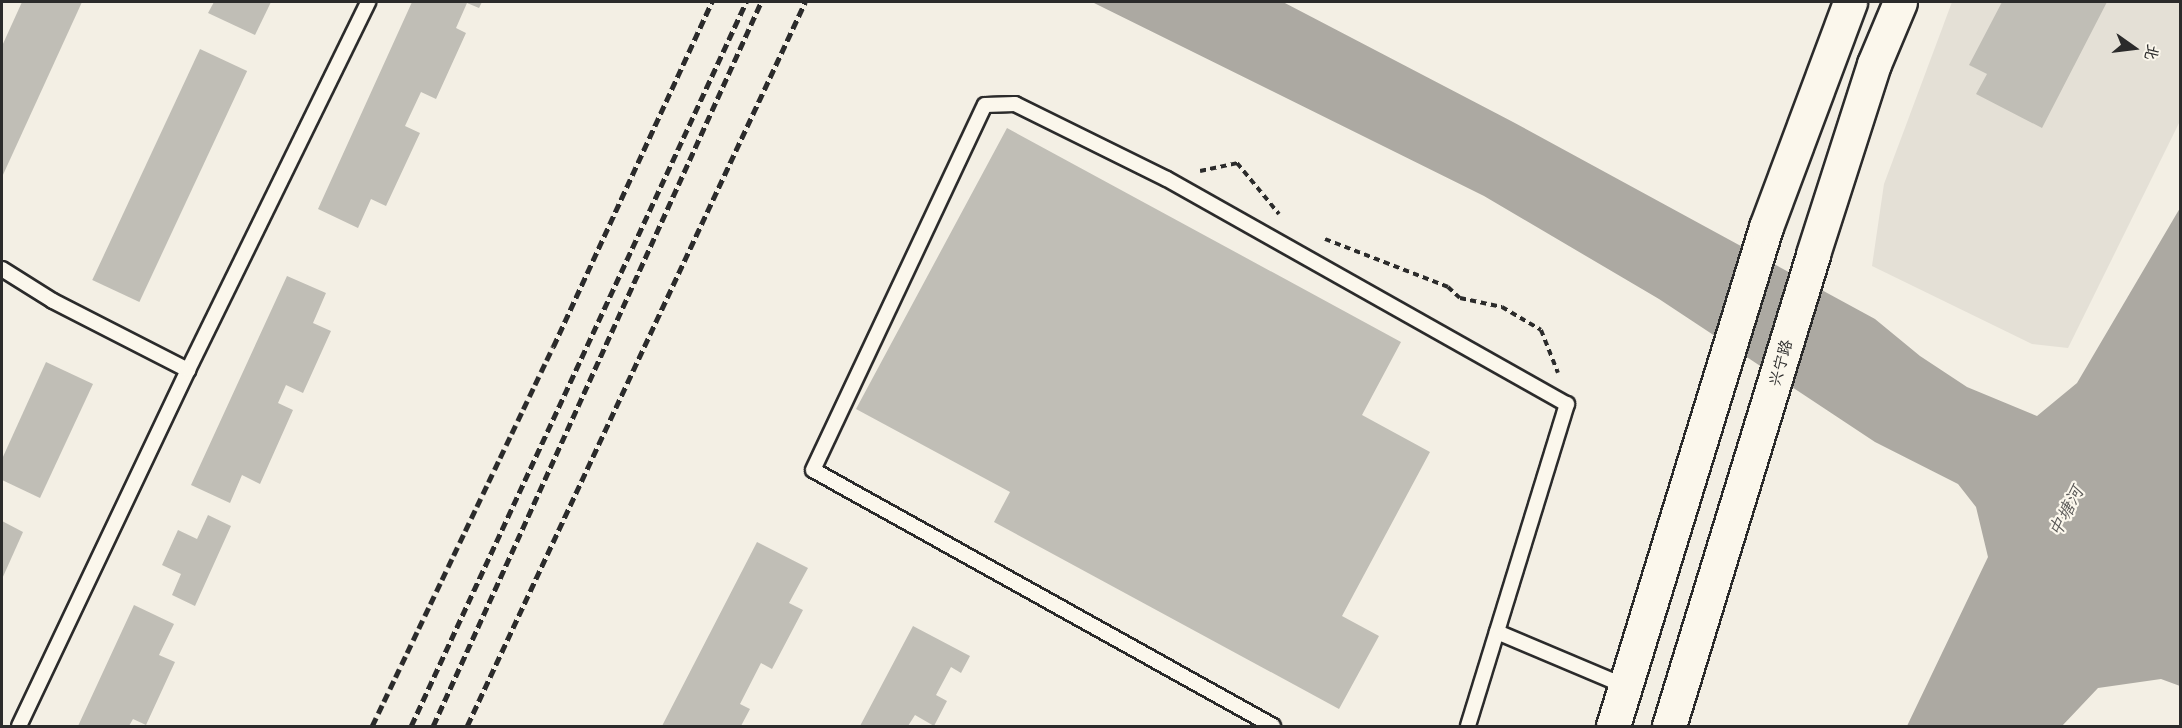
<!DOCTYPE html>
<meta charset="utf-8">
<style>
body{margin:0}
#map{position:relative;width:2182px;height:728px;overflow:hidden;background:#f3efe4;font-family:Pangolin,"LXGW WenKai TC",sans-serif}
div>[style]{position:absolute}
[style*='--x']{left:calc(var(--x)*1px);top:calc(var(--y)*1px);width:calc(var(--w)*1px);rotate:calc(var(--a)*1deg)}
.built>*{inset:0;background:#e4e0d6}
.water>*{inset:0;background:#aca9a2}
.building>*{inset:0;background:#c0beb6;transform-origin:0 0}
.path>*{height:4px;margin-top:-2px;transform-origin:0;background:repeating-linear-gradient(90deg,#2b2b2b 0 6px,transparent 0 10.5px)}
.roads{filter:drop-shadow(2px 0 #2b2b2b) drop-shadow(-2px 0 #2b2b2b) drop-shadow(0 2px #2b2b2b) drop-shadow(0 -2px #2b2b2b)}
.lane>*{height:14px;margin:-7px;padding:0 7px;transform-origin:7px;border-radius:7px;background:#fbf7ec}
.secondary>*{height:33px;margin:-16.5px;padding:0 16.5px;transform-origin:16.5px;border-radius:16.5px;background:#fbf7ec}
.rail>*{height:4.5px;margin-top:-2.25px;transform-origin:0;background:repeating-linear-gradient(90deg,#2b2b2b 0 9px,transparent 0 13.5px)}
span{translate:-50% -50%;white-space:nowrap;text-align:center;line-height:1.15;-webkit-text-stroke:4.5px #fbf7ec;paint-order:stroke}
.street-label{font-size:16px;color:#2b2b2b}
.water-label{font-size:18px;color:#585755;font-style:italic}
.frame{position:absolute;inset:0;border:3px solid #2b2b2b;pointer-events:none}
.north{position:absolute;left:2104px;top:18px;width:60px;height:60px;-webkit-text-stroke:4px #fbf7ec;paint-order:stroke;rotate:104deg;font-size:16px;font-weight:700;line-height:24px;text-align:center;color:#2b2b2b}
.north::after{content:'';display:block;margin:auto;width:21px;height:27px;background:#2b2b2b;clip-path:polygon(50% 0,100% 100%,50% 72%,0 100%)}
</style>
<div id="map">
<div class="built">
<div style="clip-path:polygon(1952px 2px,2180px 2px,2180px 121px,2068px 348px,2032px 344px,1872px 266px,1884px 184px)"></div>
</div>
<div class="water">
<div style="clip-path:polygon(1092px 2px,1283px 2px,1513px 122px,1875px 319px,1920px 356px,1967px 387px,2037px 416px,2077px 383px,2180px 208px,2180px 686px,2161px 679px,2098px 688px,2062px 726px,1907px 726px,1988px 557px,1976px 507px,1958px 484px,1875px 442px,1659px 299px,1484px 196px)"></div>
</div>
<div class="building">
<div style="clip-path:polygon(22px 2px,82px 2px,2px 177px,2px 46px)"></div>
<div style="clip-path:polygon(214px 2px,271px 2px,255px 35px,208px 13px)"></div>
<div style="clip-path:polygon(412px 2px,482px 2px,479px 8px,467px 3px,456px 28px,466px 33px,436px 99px,421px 92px,405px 126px,420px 133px,386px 206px,371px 199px,358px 228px,318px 209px)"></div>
<div style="clip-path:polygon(2002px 2px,2107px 2px,2042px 128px,1976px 94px,1987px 74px,1969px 65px)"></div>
<div style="left:200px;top:49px;width:52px;height:255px;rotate:25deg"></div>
<div style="clip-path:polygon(1007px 128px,1401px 342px,1362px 415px,1430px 452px,1342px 616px,1379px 636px,1339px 709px,994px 522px,1010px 492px,856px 409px)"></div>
<div style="clip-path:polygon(287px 276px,326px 293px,313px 323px,331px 331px,303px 393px,286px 385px,278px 403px,293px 410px,260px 484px,242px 475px,230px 503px,191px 485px)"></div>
<div style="clip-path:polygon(46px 362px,93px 384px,40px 498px,2px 480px,2px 459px)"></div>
<div style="clip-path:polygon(208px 515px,231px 526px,195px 606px,172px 595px,181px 574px,162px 565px,178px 530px,197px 539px)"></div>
<div style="clip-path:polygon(2px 521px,23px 532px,2px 579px)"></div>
<div style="clip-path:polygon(757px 542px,808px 568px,789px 603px,803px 610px,772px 669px,761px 663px,740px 704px,750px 709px,741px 726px,662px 726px)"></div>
<div style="clip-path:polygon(134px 605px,174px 624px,159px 655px,175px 662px,146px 725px,133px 719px,129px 726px,78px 726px)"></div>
<div style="clip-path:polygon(913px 626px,970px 656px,961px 673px,951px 667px,936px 695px,947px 701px,934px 726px,915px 715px,908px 726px,860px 726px)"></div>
</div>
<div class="path">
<div style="--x:1200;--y:171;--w:38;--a:-12"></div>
<div style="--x:1237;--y:163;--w:66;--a:50.5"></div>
<div style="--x:1325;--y:239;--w:132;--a:21.3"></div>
<div style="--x:1448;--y:287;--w:16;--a:43"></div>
<div style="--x:1460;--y:298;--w:43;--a:12.1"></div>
<div style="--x:1502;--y:307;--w:45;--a:30.5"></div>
<div style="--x:1541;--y:330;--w:46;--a:68.4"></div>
</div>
<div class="roads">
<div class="lane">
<div style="--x:2;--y:269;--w:60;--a:32.1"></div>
<div style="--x:53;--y:301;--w:152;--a:27.1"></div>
<div style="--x:1497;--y:632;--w:139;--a:22.9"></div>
<div style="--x:19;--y:726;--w:394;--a:-64.6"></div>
<div style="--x:188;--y:370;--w:410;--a:-63.9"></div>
<div style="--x:1273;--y:726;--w:526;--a:-150.9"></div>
<div style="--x:813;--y:470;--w:403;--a:-64.8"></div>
<div style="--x:985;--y:105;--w:30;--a:-2"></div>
<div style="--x:1015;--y:104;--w:169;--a:26.3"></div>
<div style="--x:1167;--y:179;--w:459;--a:29.4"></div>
<div style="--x:1567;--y:404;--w:337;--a:107.1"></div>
</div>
<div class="secondary">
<div style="--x:1613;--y:726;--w:522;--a:-72.95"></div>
<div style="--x:1766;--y:227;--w:240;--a:-69.5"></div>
<div style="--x:1669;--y:726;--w:493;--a:-73"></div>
<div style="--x:1813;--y:254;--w:200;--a:-72.2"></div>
<div style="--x:1874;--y:64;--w:67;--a:-67.2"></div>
</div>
</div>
<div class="rail">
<div style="--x:372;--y:726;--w:420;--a:-64.5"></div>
<div style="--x:553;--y:347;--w:380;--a:-65.3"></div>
<div style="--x:411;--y:726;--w:798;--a:-65.17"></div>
<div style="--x:433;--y:726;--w:795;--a:-65.63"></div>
<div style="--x:467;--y:726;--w:799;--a:-64.97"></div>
</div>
<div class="street-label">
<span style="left:1781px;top:363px;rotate:-74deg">兴宁路</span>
</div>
<div class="water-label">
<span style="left:2067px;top:512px;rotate:-62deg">中塘河</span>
</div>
<div class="frame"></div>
<div class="north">北</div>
</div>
